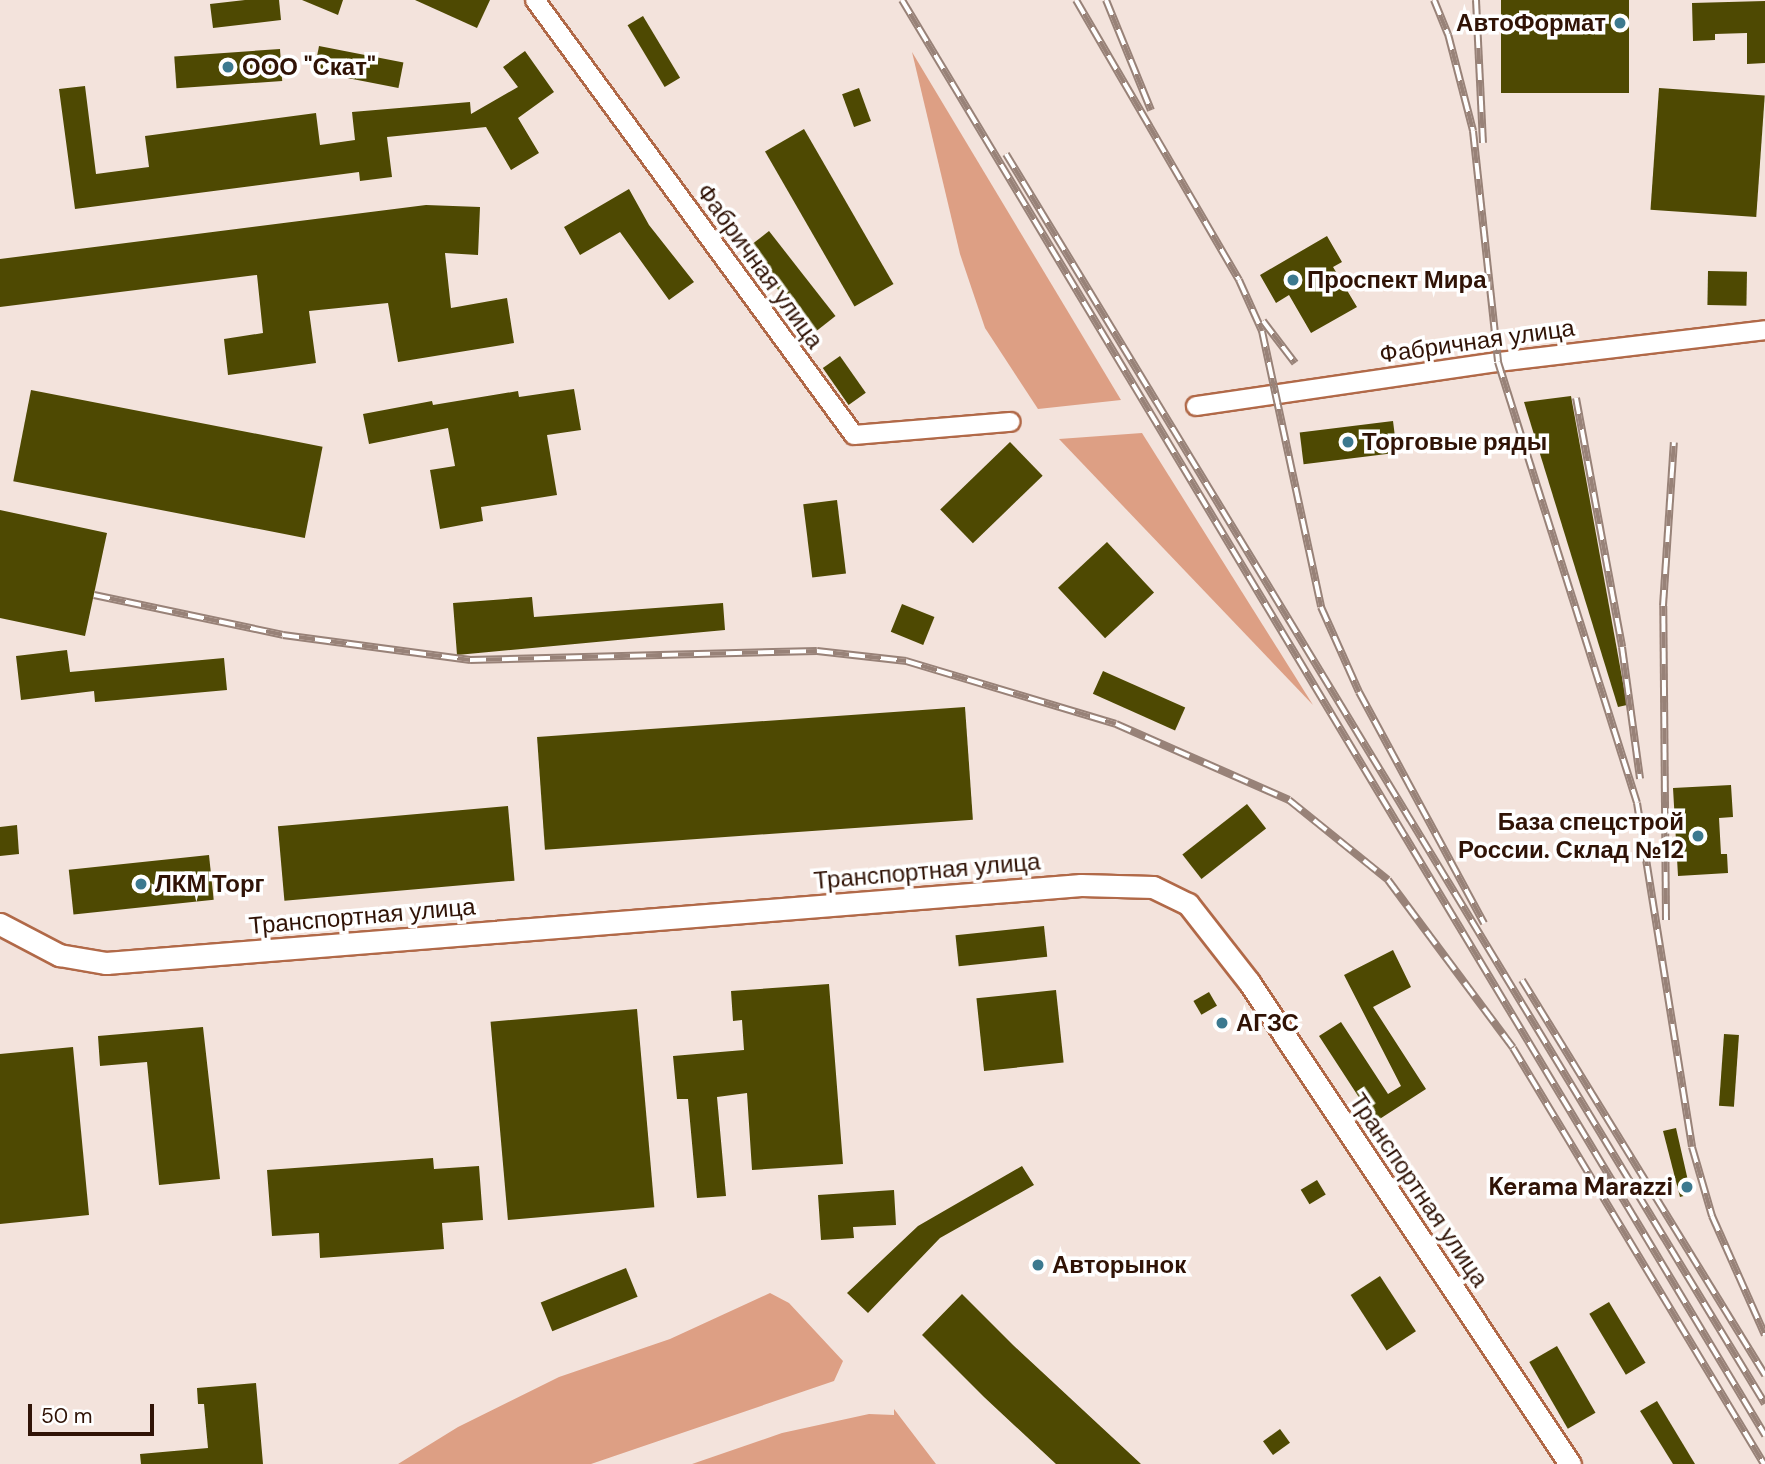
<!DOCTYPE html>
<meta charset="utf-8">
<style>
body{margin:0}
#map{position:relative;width:1765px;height:1464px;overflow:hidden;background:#f3e3dc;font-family:"DM Sans",sans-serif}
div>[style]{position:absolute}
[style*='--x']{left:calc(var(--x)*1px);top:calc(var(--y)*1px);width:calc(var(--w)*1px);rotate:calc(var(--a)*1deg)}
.forest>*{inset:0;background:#dd9f84}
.building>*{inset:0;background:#4e4902;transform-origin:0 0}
.roads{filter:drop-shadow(2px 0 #b16948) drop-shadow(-2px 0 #b16948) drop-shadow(0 2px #b16948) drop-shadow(0 -2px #b16948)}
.minor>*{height:18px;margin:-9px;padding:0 9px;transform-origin:9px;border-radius:9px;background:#fff}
.tertiary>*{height:21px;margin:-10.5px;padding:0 10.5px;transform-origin:10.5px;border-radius:10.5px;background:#fff}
.rail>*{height:8px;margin-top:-4px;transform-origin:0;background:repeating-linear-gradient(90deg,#fff 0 16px,#988278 0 32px);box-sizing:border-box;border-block:2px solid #988278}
.dots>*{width:19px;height:19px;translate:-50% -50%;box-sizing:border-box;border:4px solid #fff;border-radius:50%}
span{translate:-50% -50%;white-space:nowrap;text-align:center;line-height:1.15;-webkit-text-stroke:7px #fff;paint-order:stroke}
.poi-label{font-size:24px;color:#301306;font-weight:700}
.right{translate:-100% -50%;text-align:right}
.left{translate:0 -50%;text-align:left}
.street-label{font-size:24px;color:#301306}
.scale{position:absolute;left:28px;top:1404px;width:126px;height:32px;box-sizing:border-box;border:4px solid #301306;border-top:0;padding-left:9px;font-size:21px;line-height:24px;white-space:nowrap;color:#301306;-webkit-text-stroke:5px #fff;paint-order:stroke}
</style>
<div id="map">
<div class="forest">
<div style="clip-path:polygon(912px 52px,1121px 400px,1038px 409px,985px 328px,960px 254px)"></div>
<div style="clip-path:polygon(1142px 433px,1313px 705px,1059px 439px)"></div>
<div style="clip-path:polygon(770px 1293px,789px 1303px,843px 1361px,834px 1381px,591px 1464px,398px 1464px,458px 1427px,559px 1377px,670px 1339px)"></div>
<div style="clip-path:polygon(894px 1409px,936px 1464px,692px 1464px,782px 1433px,869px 1414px,894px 1415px)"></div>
</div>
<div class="building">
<div style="clip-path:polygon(245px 0,279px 0,281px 20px,213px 28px,210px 4px)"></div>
<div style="clip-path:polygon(302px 0,343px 0,338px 15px)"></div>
<div style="clip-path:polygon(415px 0,490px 0,477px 28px)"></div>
<div style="left:1501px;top:0;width:128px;height:93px"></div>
<div style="clip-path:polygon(1765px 1px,1765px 63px,1747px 64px,1747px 33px,1715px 34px,1715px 40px,1693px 41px,1692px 3px)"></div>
<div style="left:643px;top:16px;width:72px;height:18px;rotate:59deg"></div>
<div style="left:319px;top:46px;width:86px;height:26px;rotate:11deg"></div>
<div style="left:280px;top:49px;width:32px;height:106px;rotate:86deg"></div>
<div style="clip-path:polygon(525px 51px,554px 92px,518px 118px,539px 153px,511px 170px,486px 127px,387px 137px,392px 177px,360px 181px,359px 172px,75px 209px,59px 89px,85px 86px,96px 174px,149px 167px,145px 136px,316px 113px,320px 145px,355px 140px,352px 112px,470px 102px,471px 114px,518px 87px,503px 67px)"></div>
<div style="left:859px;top:88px;width:35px;height:18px;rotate:70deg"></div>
<div style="left:1659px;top:88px;width:106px;height:122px;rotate:4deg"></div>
<div style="left:804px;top:129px;width:179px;height:45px;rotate:60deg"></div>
<div style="clip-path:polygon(629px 189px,649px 225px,694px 282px,669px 300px,620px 232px,580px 255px,564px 227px)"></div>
<div style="clip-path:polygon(426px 205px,480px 207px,478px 255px,445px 253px,451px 308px,507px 298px,514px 343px,398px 362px,388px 303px,309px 311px,316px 363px,228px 375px,224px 339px,263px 333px,257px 275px,0 307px,0 259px)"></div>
<div style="left:769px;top:231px;width:108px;height:29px;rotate:52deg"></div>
<div style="clip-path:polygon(1327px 236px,1342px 262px,1333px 267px,1357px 307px,1311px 333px,1289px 295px,1276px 303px,1260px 275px)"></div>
<div style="left:1708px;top:271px;width:39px;height:34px;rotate:1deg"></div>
<div style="left:840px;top:356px;width:45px;height:21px;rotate:55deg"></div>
<div style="clip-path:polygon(574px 389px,581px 430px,547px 435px,557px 495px,481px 507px,483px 521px,440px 529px,430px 470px,455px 466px,448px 428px,369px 444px,363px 414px,432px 401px,433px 405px,518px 391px,519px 397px)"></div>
<div style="left:31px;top:390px;width:297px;height:93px;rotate:11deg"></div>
<div style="clip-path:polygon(1571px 396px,1627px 705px,1618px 707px,1524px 402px)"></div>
<div style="left:1393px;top:421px;width:32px;height:94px;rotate:83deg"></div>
<div style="left:1010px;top:442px;width:47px;height:97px;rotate:46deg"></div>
<div style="left:837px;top:500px;width:74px;height:34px;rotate:83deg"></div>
<div style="clip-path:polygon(0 510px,107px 533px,85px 636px,0 618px)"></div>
<div style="left:1107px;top:542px;width:69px;height:67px;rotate:47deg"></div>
<div style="clip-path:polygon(532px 597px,534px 617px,723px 603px,725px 630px,457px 655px,453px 603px)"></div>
<div style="left:902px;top:604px;width:35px;height:30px;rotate:22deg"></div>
<div style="clip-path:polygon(67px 650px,70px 672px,224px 658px,227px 690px,95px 702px,94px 691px,21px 700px,16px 656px)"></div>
<div style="left:1103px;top:671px;width:90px;height:25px;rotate:24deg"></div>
<div style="left:965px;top:707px;width:113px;height:429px;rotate:86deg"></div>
<div style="clip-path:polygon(1731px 785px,1733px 817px,1719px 818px,1721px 854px,1727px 854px,1728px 873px,1678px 876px,1673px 788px)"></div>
<div style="left:1247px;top:804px;width:31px;height:82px;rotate:52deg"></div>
<div style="left:508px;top:806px;width:75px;height:231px;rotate:85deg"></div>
<div style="clip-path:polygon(17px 825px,19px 854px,0 856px,0 827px)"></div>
<div style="left:209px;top:855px;width:45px;height:141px;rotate:84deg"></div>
<div style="left:1044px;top:926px;width:31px;height:89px;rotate:84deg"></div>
<div style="clip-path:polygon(1393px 950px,1411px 987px,1373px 1007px,1426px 1089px,1375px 1122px,1319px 1036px,1341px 1022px,1388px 1094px,1401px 1086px,1344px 975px)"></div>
<div style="clip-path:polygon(829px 984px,843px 1164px,752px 1170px,747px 1093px,717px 1097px,726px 1196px,697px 1198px,688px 1099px,677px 1099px,673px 1056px,744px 1050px,742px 1020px,733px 1021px,731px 991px)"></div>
<div style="left:1056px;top:990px;width:73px;height:80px;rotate:84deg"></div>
<div style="left:1209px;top:992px;width:16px;height:18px;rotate:60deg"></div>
<div style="left:637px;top:1009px;width:199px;height:147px;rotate:85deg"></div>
<div style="clip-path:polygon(203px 1027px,220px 1179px,159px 1185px,147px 1062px,100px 1066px,98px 1036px)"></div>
<div style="left:1724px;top:1034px;width:15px;height:72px;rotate:4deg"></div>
<div style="clip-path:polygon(73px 1047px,89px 1215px,0 1224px,0 1054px)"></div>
<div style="clip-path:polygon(1676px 1128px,1691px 1194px,1680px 1197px,1663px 1131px)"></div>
<div style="clip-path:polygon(433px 1158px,434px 1169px,479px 1166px,483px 1220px,442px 1223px,444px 1249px,320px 1258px,319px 1233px,272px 1236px,267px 1170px)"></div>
<div style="clip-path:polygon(1022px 1166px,1034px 1185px,940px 1238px,868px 1313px,847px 1293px,918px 1226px)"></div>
<div style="left:1317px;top:1180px;width:17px;height:19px;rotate:59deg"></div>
<div style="clip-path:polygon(894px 1190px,896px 1225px,853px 1227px,854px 1238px,821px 1240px,818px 1195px)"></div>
<div style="left:626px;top:1268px;width:31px;height:92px;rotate:68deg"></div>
<div style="left:1380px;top:1276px;width:66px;height:35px;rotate:57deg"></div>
<div style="clip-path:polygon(962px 1294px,1013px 1345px,1141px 1464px,1056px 1464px,984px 1397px,922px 1335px)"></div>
<div style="left:1609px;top:1302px;width:71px;height:23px;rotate:59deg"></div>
<div style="left:1557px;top:1346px;width:77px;height:32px;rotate:60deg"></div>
<div style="clip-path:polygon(256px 1383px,263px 1464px,141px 1464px,140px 1454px,208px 1448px,204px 1404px,198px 1404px,197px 1388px)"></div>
<div style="clip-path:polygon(1657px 1401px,1695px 1464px,1673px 1464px,1640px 1411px)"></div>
<div style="left:1280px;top:1429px;width:17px;height:21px;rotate:54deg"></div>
</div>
<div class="roads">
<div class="minor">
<div style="--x:535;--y:0;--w:539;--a:53.75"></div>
<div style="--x:854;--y:435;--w:157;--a:-4.8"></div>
<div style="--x:1196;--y:406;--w:305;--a:-8.3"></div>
<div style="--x:1498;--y:362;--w:269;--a:-6.8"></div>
</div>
<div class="tertiary">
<div style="--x:0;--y:924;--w:67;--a:27.7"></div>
<div style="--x:59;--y:955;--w:48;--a:9.7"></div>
<div style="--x:106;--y:963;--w:978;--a:-4.57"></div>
<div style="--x:1081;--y:885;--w:72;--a:1.6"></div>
<div style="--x:1153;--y:887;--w:39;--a:26"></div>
<div style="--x:1188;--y:904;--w:99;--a:52"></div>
<div style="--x:1249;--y:982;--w:579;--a:56.34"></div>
</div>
</div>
<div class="rail">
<div style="--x:902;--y:0;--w:1675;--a:58.98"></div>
<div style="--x:1076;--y:0;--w:324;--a:59.8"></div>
<div style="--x:1239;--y:280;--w:56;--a:65.7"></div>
<div style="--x:1262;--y:331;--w:282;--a:77.9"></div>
<div style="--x:1321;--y:607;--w:93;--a:65.9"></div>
<div style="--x:1359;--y:692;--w:263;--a:61.6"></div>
<div style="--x:1106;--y:0;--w:119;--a:67.8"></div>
<div style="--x:1434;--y:0;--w:37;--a:68"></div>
<div style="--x:1448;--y:34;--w:100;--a:75.5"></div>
<div style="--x:1473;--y:131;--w:232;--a:83.8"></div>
<div style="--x:1498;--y:362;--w:462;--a:72.5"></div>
<div style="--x:1637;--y:803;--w:348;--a:80.9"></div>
<div style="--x:1692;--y:1147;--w:72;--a:73.8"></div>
<div style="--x:1712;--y:1216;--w:130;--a:66"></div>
<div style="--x:1476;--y:0;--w:143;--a:87.2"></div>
<div style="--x:1006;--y:154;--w:1462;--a:58.73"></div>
<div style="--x:1263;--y:321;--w:53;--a:52.7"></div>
<div style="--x:1576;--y:398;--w:253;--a:79.5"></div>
<div style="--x:1622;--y:647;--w:133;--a:82.2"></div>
<div style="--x:94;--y:595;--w:193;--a:11.9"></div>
<div style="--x:283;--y:635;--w:189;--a:7.6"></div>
<div style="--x:470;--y:660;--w:347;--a:-1.5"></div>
<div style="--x:817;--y:651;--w:90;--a:6.4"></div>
<div style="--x:906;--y:661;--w:219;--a:16.7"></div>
<div style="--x:1116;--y:724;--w:189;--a:23.7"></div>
<div style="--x:1289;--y:800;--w:127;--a:38.9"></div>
<div style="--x:1388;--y:880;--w:209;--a:53.3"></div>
<div style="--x:1513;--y:1048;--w:486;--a:58.9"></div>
<div style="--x:1666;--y:920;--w:314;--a:-90.5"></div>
<div style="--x:1663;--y:606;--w:164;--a:-86.2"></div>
<div style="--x:1522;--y:980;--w:464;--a:58.4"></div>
</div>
<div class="dots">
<div style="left:1620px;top:23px;background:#3c798f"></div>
<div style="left:228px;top:67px;background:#3c798f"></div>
<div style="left:1293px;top:280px;background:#3c798f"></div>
<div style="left:1348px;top:442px;background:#3c798f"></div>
<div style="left:1698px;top:836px;background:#3c798f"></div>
<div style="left:141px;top:884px;background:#3c798f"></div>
<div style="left:1222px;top:1023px;background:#3c798f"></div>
<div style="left:1687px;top:1187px;background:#3c798f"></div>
<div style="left:1038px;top:1265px;background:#3c798f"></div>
</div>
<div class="poi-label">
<span class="right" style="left:1606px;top:23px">АвтоФормат</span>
<span class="left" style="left:242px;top:67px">ООО "Скат"</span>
<span class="left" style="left:1307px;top:280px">Проспект Мира</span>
<span class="left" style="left:1362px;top:442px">Торговые ряды</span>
<span class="right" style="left:1684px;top:836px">База спецстрой<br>России. Склад №12</span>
<span class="left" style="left:155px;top:884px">ЛКМ Торг</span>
<span class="left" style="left:1236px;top:1023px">АГЗС</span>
<span class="right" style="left:1673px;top:1187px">Kerama Marazzi</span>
<span class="left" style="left:1052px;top:1265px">Авторынок</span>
</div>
<div class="street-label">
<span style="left:760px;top:266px;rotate:54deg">Фабричная улица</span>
<span style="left:1477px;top:341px;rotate:-8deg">Фабричная улица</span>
<span style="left:927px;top:871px;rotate:-5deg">Транспортная улица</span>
<span style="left:362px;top:916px;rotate:-5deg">Транспортная улица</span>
<span style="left:1419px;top:1190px;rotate:56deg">Транспортная улица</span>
</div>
<div class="scale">50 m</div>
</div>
